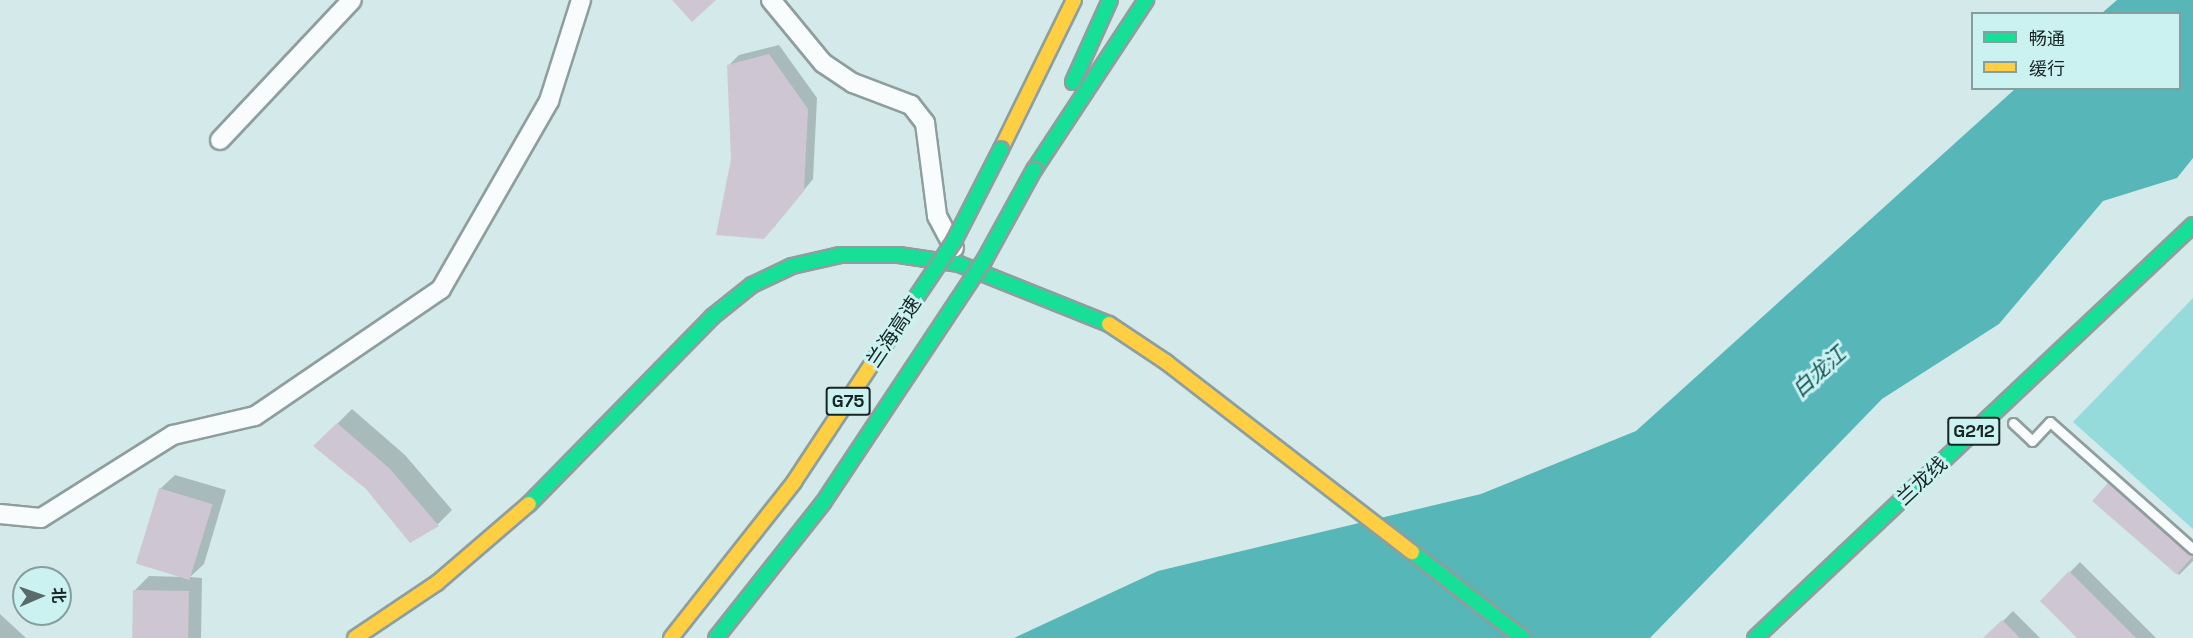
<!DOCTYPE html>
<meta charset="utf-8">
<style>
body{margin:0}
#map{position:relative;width:2193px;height:638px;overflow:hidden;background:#d4e9e9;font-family:"Space Grotesk","Noto Sans SC",sans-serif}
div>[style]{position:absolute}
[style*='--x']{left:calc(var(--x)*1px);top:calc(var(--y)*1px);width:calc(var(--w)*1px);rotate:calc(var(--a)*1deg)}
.green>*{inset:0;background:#95dbdc}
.water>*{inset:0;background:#57b6b8}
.shadow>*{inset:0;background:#0003}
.building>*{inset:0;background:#cec7d3;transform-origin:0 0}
.roads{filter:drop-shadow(2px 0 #8e9e9e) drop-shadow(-2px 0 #8e9e9e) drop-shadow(0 2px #8e9e9e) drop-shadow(0 -2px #8e9e9e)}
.lane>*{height:9px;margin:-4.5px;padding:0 4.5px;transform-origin:4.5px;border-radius:4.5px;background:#f9fcfc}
.street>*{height:18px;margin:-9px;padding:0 9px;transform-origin:9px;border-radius:9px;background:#f9fcfc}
.fast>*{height:14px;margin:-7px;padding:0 7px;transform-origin:7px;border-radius:7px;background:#16e098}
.slow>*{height:14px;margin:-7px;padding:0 7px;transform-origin:7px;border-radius:7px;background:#ffcf43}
.bridges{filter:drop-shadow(2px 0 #8e9e9e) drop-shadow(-2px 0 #8e9e9e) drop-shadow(0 2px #8e9e9e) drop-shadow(0 -2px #8e9e9e)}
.fast-bridge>*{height:14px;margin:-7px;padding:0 7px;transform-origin:7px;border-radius:7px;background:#16e098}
.slow-bridge>*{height:14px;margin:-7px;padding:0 7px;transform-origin:7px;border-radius:7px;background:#ffcf43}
span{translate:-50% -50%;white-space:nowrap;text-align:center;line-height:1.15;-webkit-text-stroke:6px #ccf1f1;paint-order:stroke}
.shield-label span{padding:2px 4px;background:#ccf1f1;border:2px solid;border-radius:4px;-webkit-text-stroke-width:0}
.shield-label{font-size:18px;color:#172525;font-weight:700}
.street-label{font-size:20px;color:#172525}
.water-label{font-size:21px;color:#105455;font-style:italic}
.legend{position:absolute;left:1971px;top:12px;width:210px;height:78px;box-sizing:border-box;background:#ccf1f1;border:2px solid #849f9f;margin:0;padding:8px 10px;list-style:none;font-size:18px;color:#172525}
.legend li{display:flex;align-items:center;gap:12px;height:30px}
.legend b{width:30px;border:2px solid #849f9f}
.north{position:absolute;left:12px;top:566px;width:60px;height:60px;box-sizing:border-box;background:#ccf1f1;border:2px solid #849f9f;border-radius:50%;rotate:88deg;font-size:16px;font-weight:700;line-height:24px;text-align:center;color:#172525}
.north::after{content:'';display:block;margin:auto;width:21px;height:27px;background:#596a6a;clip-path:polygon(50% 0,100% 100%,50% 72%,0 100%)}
</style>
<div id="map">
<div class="green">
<div style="clip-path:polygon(2193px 298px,2193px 529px,2073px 422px)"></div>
</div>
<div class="water">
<div style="clip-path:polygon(2117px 0,2193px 0,2193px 158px,2177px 178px,2103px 201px,1999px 324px,1882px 399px,1650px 638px,1014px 638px,1158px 571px,1481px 494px,1636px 431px,2015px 89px,2180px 88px,2180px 14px,2102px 13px)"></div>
</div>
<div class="shadow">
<div style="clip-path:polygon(779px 45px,817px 98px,813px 179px,774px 227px,732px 159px,729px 65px,739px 55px)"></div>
<div style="clip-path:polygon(352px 409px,405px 455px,452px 510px,438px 524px,410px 541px,367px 488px,315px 446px)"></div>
<div style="clip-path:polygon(175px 475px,226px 490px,204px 564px,190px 577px,202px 578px,201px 638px,133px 638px,134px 591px,149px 576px,183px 577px,160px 489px)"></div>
<div style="clip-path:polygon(2114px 479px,2193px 540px,2193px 561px,2179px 575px,2107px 487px)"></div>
<div style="clip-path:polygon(2080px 562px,2156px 638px,2079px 638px,2042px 601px)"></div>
<div style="clip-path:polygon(2013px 611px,2040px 638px,1985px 638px,2003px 621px)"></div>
<div style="clip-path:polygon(0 614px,26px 638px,0 638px)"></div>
</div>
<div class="building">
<div style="clip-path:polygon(672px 0,716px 0,692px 22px)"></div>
<div style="clip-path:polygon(769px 54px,808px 109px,804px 191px,764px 239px,716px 235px,731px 159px,727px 65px)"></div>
<div style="clip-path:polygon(337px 423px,390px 469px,439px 526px,410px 543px,366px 489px,313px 446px)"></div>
<div style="left:2108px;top:483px;width:112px;height:24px;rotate:41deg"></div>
<div style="left:159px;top:488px;width:56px;height:79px;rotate:17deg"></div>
<div style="clip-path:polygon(2069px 571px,2136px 638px,2077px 638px,2040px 601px)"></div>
<div style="left:133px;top:590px;width:56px;height:48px;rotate:1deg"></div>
<div style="clip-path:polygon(2002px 620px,2020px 638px,1983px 638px)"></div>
</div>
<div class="roads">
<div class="lane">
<div style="--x:2013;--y:423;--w:26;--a:43"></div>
<div style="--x:2032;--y:441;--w:26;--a:-47"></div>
<div style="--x:2050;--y:422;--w:191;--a:41.6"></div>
</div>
<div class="street">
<div style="--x:771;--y:0;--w:82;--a:50.5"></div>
<div style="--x:823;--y:63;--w:36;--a:34"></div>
<div style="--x:853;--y:83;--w:62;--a:20.8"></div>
<div style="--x:911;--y:105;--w:23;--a:52"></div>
<div style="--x:925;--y:123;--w:94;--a:82.6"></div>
<div style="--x:937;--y:216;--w:36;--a:62"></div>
<div style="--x:220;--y:140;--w:192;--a:-46.7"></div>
<div style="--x:0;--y:514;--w:41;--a:5.6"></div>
<div style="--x:41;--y:518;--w:156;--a:-32.2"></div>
<div style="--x:173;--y:435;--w:84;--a:-13"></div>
<div style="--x:255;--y:416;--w:225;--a:-34.3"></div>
<div style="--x:441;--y:289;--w:217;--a:-60.1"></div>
<div style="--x:549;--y:101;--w:106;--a:-72.4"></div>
</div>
<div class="fast">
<div style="--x:1073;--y:82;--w:90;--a:-65.7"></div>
<div style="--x:1034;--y:170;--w:204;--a:-56.6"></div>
<div style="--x:529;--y:504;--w:262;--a:-45.6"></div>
<div style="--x:712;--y:317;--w:51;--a:-38.7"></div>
<div style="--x:752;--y:285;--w:44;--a:-25.4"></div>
<div style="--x:792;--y:266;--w:49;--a:-12.9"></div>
<div style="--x:840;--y:255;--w:59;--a:0"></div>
<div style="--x:899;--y:255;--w:61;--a:8.5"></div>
<div style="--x:959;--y:264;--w:162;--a:21.8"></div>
<div style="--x:1412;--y:552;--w:140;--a:37.8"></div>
<div style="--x:1755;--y:638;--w:602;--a:-43.32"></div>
</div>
<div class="slow">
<div style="--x:1001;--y:149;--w:166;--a:-63.9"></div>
<div style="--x:1109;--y:324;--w:69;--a:33.7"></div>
<div style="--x:1166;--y:362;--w:311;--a:37.7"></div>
<div style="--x:355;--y:638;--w:99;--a:-33.9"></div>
<div style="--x:437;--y:583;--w:121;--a:-40.7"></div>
</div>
</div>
<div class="bridges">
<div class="fast-bridge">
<div style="--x:899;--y:323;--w:99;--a:-56.1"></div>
<div style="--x:954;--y:241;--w:103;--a:-62.9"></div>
<div style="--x:716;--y:638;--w:172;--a:-51.6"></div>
<div style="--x:823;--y:503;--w:293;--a:-56.4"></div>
<div style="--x:985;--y:259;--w:102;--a:-61.2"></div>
</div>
<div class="slow-bridge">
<div style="--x:671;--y:638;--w:199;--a:-51.7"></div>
<div style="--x:794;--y:482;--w:191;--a:-56.6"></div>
</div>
</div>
<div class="shield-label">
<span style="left:848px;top:401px">G75</span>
<span style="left:1974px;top:431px">G212</span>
</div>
<div class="street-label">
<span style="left:894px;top:332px;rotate:-56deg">兰海高速</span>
<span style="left:1922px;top:481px;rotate:-43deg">兰龙线</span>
</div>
<div class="water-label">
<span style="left:1819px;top:372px;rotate:-42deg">白龙江</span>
</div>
<ul class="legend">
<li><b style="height:8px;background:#16e098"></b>畅通</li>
<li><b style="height:8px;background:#ffcf43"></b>缓行</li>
</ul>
<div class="north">北</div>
</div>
